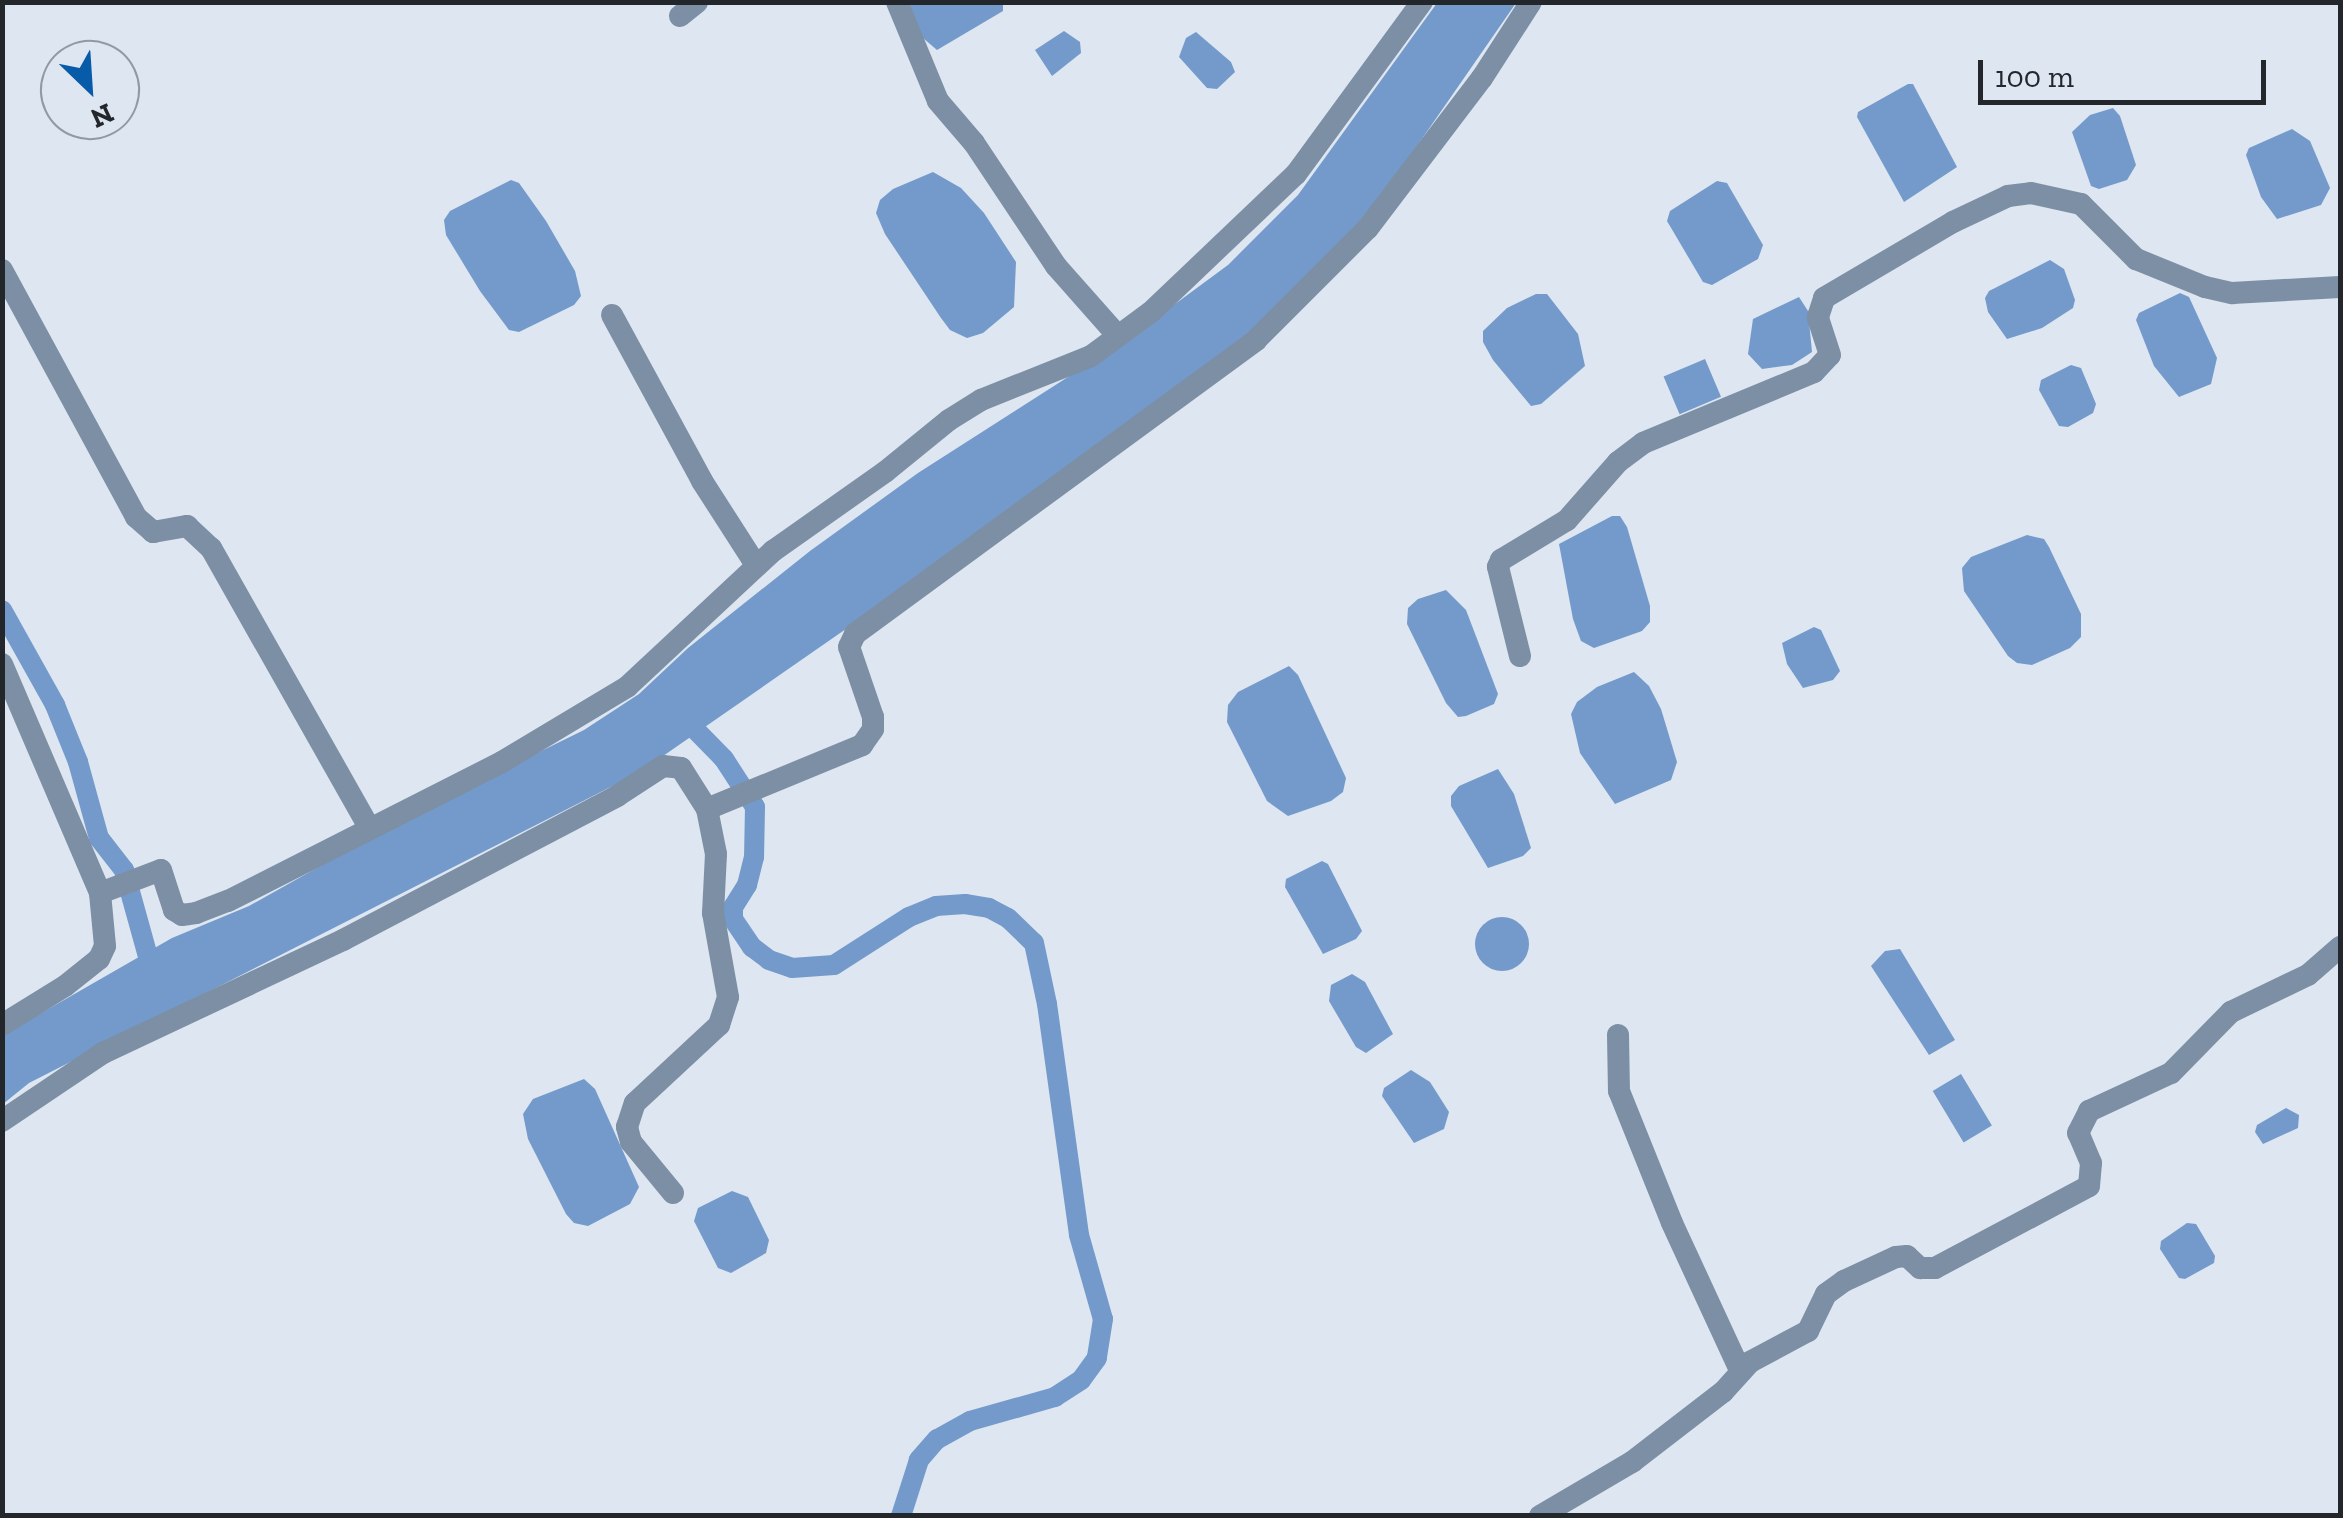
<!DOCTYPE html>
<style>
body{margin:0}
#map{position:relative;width:2343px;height:1518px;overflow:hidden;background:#dde6f1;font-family:"Zilla Slab",serif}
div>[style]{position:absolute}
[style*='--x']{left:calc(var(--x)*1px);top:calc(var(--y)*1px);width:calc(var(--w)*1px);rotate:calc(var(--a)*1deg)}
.water>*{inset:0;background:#739aca;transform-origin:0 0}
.round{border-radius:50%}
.canal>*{height:20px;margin:-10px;padding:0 10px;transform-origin:10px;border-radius:10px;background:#739aca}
.minor>*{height:22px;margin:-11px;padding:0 11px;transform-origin:11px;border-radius:11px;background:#7d8fa4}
span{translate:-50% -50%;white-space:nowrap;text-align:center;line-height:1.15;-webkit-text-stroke:10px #dde6f1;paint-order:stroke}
.frame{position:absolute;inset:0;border:5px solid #23262a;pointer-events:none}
.north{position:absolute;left:40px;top:40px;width:100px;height:100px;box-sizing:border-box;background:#dde6f1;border:2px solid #9399a1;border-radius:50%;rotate:155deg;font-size:28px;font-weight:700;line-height:40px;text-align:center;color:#23262a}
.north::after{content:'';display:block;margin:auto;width:35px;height:45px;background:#085ba9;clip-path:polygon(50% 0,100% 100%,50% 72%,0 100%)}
.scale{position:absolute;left:1978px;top:60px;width:288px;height:45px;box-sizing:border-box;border:5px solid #23262a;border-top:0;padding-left:12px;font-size:30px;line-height:35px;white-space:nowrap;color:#23262a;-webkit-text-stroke:8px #dde6f1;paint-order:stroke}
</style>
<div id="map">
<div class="water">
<div style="clip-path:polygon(1003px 2px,1003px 11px,937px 50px,923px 38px,906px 3px)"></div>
<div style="clip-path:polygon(1437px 3px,1516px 3px,1347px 247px,1203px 381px,640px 772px,29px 1083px,3px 1104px,3px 1035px,172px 938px,249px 906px,413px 814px,584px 730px,639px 694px,688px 648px,810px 551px,918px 473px,1129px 338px,1228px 265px,1298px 195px)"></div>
<div style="clip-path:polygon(1064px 31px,1080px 42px,1081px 53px,1052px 76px,1035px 50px)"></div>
<div style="clip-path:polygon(1196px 32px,1231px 62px,1235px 72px,1217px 89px,1207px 88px,1179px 57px,1186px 38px)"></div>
<div style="clip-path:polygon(1908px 84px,1913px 84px,1957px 167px,1904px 202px,1857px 117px,1858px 112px)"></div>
<div style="clip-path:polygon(2113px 108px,2120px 116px,2136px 165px,2127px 180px,2099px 189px,2091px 186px,2072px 132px,2090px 115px)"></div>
<div style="clip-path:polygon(2292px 129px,2310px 141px,2330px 188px,2321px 205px,2277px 219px,2261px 197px,2246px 155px,2249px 148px)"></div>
<div style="clip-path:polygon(933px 172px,961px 188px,984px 213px,1016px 262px,1014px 307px,983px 333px,967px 338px,950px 330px,941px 318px,885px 234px,876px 213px,880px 200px,893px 189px)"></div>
<div style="clip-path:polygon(511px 180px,519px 183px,546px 221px,575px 271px,581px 296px,574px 305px,519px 332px,509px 330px,480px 291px,446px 235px,444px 220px,450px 211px)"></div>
<div style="clip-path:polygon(1717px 181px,1727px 183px,1763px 245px,1758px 259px,1712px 285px,1703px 282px,1667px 221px,1670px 211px)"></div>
<div style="clip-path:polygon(2050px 260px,2064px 269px,2075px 300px,2073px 308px,2042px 328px,2007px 339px,1988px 312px,1985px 298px,1989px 291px)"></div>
<div style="clip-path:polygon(2180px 293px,2189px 297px,2217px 358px,2211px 384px,2179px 397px,2154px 366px,2136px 320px,2139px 313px)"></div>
<div style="clip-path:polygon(1536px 294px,1547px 294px,1578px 334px,1585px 366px,1541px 404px,1531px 406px,1493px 360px,1483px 342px,1483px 331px,1507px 308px)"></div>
<div style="clip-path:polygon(1799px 297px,1808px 311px,1812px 352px,1792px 365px,1762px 369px,1748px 354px,1753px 319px)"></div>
<div style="left:1705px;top:359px;width:41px;height:45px;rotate:67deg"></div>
<div style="clip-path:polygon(2071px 365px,2081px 368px,2096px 404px,2093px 413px,2068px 427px,2059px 426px,2039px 390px,2041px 380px)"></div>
<div style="clip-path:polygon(1612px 516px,1620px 516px,1627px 527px,1650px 606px,1650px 622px,1642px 631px,1594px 648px,1581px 641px,1573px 619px,1559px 544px)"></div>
<div style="clip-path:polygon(2027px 535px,2044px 539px,2049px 547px,2081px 614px,2081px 637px,2070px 648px,2032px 665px,2017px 663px,2008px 656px,1964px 591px,1962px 568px,1971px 557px)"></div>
<div style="clip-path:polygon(1446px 590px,1466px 610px,1498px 694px,1494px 704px,1466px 716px,1458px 717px,1446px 703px,1407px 624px,1408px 608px,1418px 599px)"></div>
<div style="clip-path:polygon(1814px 627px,1821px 630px,1840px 671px,1833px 680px,1803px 688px,1787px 664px,1782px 643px)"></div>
<div style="clip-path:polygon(1289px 666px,1298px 675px,1346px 778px,1343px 792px,1331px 801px,1288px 816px,1267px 801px,1227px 722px,1228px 705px,1238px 692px)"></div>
<div style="clip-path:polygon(1634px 672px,1649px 686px,1661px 709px,1677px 762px,1671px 780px,1615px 804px,1580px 753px,1571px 714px,1577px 702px,1597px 687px)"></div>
<div style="clip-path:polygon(1498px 769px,1514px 794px,1531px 848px,1523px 856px,1488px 868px,1451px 806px,1451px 796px,1459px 786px)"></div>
<div style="clip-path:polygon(1322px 861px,1328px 864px,1362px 931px,1356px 939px,1323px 954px,1285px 887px,1286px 879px)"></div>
<div class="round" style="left:1475px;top:917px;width:54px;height:54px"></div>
<div style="clip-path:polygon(1900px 949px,1955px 1040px,1929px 1055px,1871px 966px,1885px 951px)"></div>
<div style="clip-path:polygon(1352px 974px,1365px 982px,1393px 1034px,1366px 1053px,1356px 1047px,1329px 1001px,1331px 985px)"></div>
<div style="clip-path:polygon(1411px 1070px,1430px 1082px,1449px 1112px,1444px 1129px,1414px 1143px,1382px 1096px,1384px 1088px)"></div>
<div style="left:1961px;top:1074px;width:60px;height:33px;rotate:59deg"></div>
<div style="clip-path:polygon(584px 1079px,595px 1089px,639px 1187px,630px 1204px,588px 1226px,574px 1223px,566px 1214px,528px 1139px,523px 1114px,533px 1099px)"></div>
<div style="clip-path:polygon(2286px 1108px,2299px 1115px,2298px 1128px,2263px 1144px,2255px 1132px,2257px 1125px)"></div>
<div style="clip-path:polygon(732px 1191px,748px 1197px,769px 1240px,766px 1253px,731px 1273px,718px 1268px,694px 1221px,698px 1208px)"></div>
<div style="clip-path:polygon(2187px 1223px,2196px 1224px,2215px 1256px,2214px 1263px,2185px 1279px,2179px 1278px,2160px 1249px,2161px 1241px)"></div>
</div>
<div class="canal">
<div style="--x:2;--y:610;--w:109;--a:60.8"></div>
<div style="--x:55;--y:705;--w:61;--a:68"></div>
<div style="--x:78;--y:762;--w:79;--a:74.6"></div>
<div style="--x:99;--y:838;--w:41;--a:52"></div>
<div style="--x:124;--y:870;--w:112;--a:74.5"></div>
<div style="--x:679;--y:713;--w:64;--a:45.6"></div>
<div style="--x:724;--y:759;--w:57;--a:57.1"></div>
<div style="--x:755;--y:807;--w:50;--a:91.1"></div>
<div style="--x:754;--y:857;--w:29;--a:104"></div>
<div style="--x:747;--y:885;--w:26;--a:122"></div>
<div style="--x:733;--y:907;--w:12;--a:90"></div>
<div style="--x:733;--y:919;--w:34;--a:56"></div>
<div style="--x:752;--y:947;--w:21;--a:37"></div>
<div style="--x:769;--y:960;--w:24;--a:19"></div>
<div style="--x:792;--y:968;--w:42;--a:-4.1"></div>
<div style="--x:834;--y:965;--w:89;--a:-32.6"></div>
<div style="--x:909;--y:917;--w:29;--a:-22"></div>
<div style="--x:936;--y:906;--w:29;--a:-4"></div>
<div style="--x:965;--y:904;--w:24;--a:9"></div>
<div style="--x:989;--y:908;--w:21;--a:28"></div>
<div style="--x:1008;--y:918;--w:36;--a:44"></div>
<div style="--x:1034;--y:943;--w:62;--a:78"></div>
<div style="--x:1047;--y:1004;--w:233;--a:82.1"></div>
<div style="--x:1079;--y:1235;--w:87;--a:74.1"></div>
<div style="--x:1103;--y:1319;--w:39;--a:99"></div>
<div style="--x:1097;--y:1358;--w:27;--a:126"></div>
<div style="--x:1081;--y:1380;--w:31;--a:147"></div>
<div style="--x:1055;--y:1397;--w:88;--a:164.2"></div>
<div style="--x:970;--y:1421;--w:38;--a:151"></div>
<div style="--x:937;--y:1439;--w:28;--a:131"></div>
<div style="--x:919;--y:1460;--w:59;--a:107.8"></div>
</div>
<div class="minor">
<div style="--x:897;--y:2;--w:107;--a:67.5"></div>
<div style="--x:938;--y:101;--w:55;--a:49.4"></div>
<div style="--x:974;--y:143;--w:148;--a:56.3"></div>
<div style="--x:1056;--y:266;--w:92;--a:48.5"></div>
<div style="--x:680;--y:16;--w:22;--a:-39"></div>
<div style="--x:2;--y:270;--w:281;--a:61.5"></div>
<div style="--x:136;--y:517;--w:23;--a:41"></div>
<div style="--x:153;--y:532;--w:35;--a:-10"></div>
<div style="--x:187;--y:526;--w:33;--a:43"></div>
<div style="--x:211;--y:548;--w:321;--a:60.5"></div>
<div style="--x:612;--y:315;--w:189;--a:61.5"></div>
<div style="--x:702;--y:481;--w:100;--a:57.3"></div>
<div style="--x:1520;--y:656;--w:92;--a:-103.9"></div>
<div style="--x:1498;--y:567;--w:8;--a:-67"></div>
<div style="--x:1501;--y:560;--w:77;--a:-31.2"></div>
<div style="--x:1567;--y:520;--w:77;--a:-48.7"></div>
<div style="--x:1618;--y:462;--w:31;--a:-37"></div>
<div style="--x:1643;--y:443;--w:185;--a:-22.5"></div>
<div style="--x:1814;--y:372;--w:23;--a:-47"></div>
<div style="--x:1830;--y:355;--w:40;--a:-108"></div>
<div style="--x:1818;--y:317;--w:20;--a:-72"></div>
<div style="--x:1824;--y:298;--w:150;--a:-30.5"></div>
<div style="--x:1953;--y:222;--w:61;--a:-25.3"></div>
<div style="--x:2008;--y:196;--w:23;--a:-7"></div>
<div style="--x:2031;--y:193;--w:51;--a:12.4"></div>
<div style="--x:2081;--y:204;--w:78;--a:45"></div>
<div style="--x:2136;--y:259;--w:74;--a:22.1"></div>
<div style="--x:2205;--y:287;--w:28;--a:13"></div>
<div style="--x:2232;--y:293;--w:108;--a:-3.2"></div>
<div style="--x:2;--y:664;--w:249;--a:66.8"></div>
<div style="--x:2;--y:1025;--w:74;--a:-31.8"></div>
<div style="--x:65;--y:986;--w:43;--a:-38.5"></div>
<div style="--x:99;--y:959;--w:14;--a:-65"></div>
<div style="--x:105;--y:946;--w:53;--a:-95.4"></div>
<div style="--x:100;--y:893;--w:65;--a:-20.7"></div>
<div style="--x:161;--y:870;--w:42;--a:72"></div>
<div style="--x:174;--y:910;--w:9;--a:32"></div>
<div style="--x:182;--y:915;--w:14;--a:-8"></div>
<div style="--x:196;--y:913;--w:34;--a:-21"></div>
<div style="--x:228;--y:901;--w:307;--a:-26.9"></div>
<div style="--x:502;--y:762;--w:146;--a:-31"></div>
<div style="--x:627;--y:687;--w:200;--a:-43"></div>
<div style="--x:773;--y:551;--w:137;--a:-35.2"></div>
<div style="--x:885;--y:472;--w:82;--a:-39.1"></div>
<div style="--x:949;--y:420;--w:38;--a:-32"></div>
<div style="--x:981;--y:400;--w:118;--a:-21.8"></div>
<div style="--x:1091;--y:356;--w:74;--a:-36.3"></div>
<div style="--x:1151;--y:312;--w:200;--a:-43.6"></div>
<div style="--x:1296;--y:174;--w:213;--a:-53.8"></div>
<div style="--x:1618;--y:1035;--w:56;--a:89"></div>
<div style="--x:1619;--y:1091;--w:142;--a:68.1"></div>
<div style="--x:1672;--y:1223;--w:164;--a:65.2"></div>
<div style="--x:2;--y:1121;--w:122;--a:-34"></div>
<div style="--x:103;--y:1053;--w:265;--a:-25.2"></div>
<div style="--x:343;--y:940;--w:310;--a:-27.7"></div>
<div style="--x:617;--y:796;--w:55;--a:-33.1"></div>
<div style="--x:663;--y:766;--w:18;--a:6"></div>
<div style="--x:681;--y:768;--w:49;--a:57.6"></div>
<div style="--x:707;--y:809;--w:168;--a:-22.4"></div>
<div style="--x:862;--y:745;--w:19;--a:-55"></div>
<div style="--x:873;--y:729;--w:12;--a:-90"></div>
<div style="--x:873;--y:717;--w:74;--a:-108.9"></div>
<div style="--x:849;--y:647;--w:14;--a:-65"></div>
<div style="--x:855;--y:634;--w:497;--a:-36.2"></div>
<div style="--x:1256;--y:340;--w:158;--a:-45"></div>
<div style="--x:1368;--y:228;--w:188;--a:-52.8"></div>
<div style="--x:1482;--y:78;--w:90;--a:-57.2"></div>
<div style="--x:673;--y:1193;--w:66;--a:-129.5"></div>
<div style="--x:631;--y:1142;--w:16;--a:-105"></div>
<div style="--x:627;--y:1127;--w:25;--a:-72"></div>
<div style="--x:635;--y:1103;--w:115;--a:-42.9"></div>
<div style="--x:719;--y:1025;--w:29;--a:-72"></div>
<div style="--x:728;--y:997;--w:85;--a:-100.1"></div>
<div style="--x:713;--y:913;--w:59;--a:-87.1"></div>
<div style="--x:716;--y:854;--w:46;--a:-101.3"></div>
<div style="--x:1540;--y:1516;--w:107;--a:-30.4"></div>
<div style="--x:1632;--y:1462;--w:115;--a:-37.6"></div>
<div style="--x:1723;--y:1392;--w:40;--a:-48"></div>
<div style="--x:1750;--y:1362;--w:66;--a:-28.1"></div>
<div style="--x:1808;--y:1331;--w:41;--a:-64.1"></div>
<div style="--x:1826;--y:1294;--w:22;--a:-36"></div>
<div style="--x:1844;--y:1281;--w:57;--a:-24.8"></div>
<div style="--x:1896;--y:1257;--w:11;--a:-5"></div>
<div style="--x:1907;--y:1256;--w:18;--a:43"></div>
<div style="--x:1920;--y:1268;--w:15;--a:0"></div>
<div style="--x:1935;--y:1268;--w:174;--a:-28"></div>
<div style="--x:2089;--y:1186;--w:23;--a:-85"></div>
<div style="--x:2091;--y:1163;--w:33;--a:-113"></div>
<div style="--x:2078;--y:1133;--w:25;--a:-63"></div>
<div style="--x:2089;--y:1111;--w:90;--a:-24.9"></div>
<div style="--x:2171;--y:1073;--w:86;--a:-45.5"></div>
<div style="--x:2231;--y:1012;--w:85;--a:-25.7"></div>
<div style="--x:2308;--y:975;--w:43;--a:-41.2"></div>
</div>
<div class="frame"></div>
<div class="north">N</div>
<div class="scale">100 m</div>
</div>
